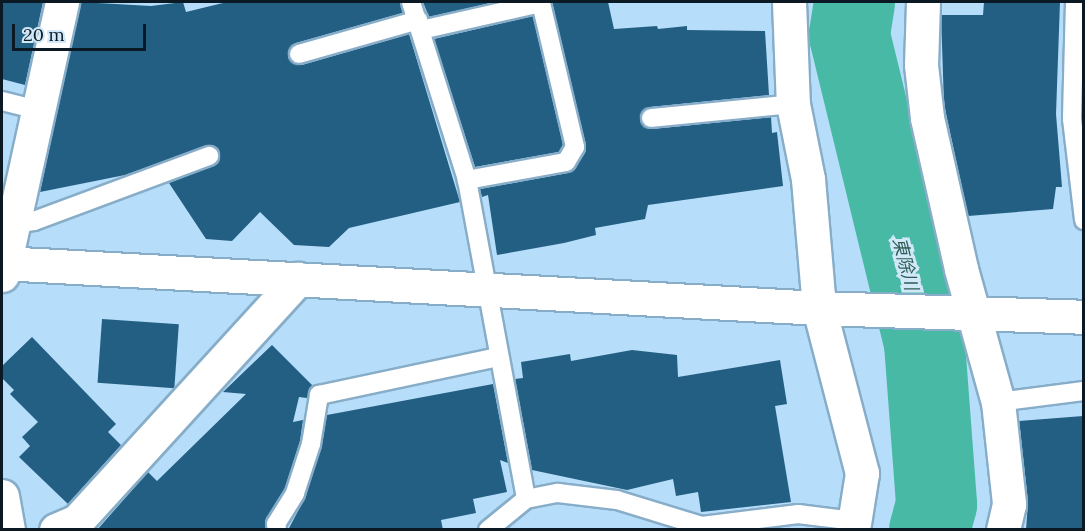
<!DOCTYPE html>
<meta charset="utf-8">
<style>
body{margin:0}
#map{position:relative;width:1085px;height:531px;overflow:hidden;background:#b6ddf9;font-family:Lora,"Noto Sans JP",serif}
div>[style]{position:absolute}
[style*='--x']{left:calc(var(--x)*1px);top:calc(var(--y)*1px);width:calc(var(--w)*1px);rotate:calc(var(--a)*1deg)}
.river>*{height:81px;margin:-40.5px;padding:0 40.5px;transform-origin:40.5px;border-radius:40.5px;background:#48b9a5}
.building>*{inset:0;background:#235f83;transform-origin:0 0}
.roads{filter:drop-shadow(2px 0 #87adc8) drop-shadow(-2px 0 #87adc8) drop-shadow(0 2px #87adc8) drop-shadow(0 -2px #87adc8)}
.lane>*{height:18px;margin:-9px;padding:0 9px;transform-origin:9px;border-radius:9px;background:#fff}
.street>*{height:33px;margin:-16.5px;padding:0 16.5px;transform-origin:16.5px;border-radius:16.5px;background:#fff}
.secondary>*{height:33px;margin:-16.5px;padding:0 16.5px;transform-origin:16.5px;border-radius:16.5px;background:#fff}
span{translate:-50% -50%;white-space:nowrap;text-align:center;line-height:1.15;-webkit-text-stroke:6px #d1e8f9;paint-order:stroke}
.water-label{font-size:18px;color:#2c5c52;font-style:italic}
.frame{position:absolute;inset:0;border:3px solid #0a1923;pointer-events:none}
.scale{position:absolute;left:12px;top:24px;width:134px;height:27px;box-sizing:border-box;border:3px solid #0a1923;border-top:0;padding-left:8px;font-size:18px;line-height:21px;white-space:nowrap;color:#0a1923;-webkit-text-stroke:4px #d1e8f9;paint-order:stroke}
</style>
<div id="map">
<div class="river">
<div style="--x:854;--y:2;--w:33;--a:99"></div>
<div style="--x:849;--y:35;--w:317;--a:76.3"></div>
<div style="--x:924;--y:343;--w:161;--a:85.7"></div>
<div style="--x:936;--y:504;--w:27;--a:105"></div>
</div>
<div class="building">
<div style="clip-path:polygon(2px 2px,43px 2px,25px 85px,2px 79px)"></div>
<div style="clip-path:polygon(80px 2px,151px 6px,183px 2px,186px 12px,227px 2px,400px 2px,403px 13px,296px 43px,288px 51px,288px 58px,302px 65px,409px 34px,460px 202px,349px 228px,329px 247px,294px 245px,260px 212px,232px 241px,206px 239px,169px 183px,217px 164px,219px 152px,210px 145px,125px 175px,40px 192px)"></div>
<div style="clip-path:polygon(423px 2px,496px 2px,429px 17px)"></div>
<div style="clip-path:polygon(552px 2px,608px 2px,614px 29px,657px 26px,658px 29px,687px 26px,687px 30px,765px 31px,769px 95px,650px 107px,641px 113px,640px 120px,652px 129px,771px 117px,772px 133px,777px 132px,783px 186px,648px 205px,645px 219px,595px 228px,596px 235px,564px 243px,497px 255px,488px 195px,482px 197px,480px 189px,568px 173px,585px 152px)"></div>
<div style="clip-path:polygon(984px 2px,1060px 2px,1056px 114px,1062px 187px,1056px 187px,1053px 209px,968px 216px,944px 104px,941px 15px,983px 15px)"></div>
<div style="clip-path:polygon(533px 16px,563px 145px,559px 152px,475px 167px,434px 39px)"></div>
<div style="left:102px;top:319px;width:77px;height:64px;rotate:4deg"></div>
<div style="clip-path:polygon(32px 337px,116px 424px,108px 432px,121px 445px,68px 504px,19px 457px,30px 446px,22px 437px,38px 422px,10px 394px,14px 390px,2px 378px,2px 366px)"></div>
<div style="clip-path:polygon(272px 345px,313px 386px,307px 398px,299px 397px,293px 422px,303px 420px,300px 441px,285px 488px,266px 519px,266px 530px,97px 530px,148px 472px,157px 481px,246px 394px,223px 392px)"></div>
<div style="clip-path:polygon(632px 350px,677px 355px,678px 377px,780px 360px,787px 404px,775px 406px,791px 502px,701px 512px,698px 492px,676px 496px,673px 479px,627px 490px,532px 470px,515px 379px,523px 378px,521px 362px,570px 354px,571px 361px)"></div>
<div style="clip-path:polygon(493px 384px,508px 463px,500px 460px,507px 492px,473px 499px,476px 513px,441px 520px,443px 530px,288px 530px,306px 496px,327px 415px)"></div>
<div style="clip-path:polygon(1083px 416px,1083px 530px,1026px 530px,1028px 502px,1019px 421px)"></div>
</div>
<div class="roads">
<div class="lane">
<div style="--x:411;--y:2;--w:187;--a:72.5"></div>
<div style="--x:467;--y:180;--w:324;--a:79.5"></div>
<div style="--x:526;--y:499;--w:49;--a:140.8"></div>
<div style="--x:1075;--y:2;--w:117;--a:91.5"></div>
<div style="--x:1072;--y:119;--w:102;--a:83.2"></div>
<div style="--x:421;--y:30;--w:123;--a:-12.7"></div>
<div style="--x:541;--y:3;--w:148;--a:76.7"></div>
<div style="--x:575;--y:147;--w:17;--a:121"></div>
<div style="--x:566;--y:162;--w:101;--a:169.7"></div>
<div style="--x:299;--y:54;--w:124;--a:-15.9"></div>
<div style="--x:2;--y:101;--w:37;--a:14"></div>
<div style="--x:651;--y:118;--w:143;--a:-5.6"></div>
<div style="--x:13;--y:224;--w:21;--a:-8"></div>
<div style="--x:34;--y:221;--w:187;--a:-20.4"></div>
<div style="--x:998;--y:402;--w:87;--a:-7.3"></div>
<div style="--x:526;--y:499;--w:33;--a:-11"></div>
<div style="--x:558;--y:493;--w:59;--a:6.8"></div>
<div style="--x:617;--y:500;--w:89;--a:17"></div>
<div style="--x:702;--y:526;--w:97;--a:-7.1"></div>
<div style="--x:798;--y:514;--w:56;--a:7.1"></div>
<div style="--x:277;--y:530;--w:6;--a:-99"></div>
<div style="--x:276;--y:524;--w:36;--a:-58"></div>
<div style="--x:295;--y:493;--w:52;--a:-71.9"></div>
<div style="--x:311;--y:444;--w:50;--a:-80.7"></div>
<div style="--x:319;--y:395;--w:183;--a:-12"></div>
</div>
<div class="street">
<div style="--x:789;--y:2;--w:102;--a:87.8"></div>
<div style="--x:793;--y:104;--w:76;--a:78.7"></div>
<div style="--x:808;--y:179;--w:129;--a:85.1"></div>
<div style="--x:819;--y:308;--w:171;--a:75.4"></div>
<div style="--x:862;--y:473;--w:58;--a:99"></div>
<div style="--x:923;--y:2;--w:63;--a:91.8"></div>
<div style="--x:921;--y:65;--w:53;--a:83.5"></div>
<div style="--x:927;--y:118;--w:155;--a:77.3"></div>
<div style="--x:961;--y:269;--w:138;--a:74.5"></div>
<div style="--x:998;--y:402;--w:103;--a:83.8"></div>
<div style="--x:1009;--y:504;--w:27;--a:103"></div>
<div style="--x:2;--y:275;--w:280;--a:-77.6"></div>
<div style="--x:2;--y:496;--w:35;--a:80"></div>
<div style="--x:56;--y:530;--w:23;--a:-23"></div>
<div style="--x:77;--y:521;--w:328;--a:-47.6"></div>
</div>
<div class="secondary">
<div style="--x:2;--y:263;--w:818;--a:3.15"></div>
<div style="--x:819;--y:308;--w:265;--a:1.9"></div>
</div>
</div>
<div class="water-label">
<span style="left:905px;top:264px;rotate:76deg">東除川</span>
</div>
<div class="frame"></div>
<div class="scale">20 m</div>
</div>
